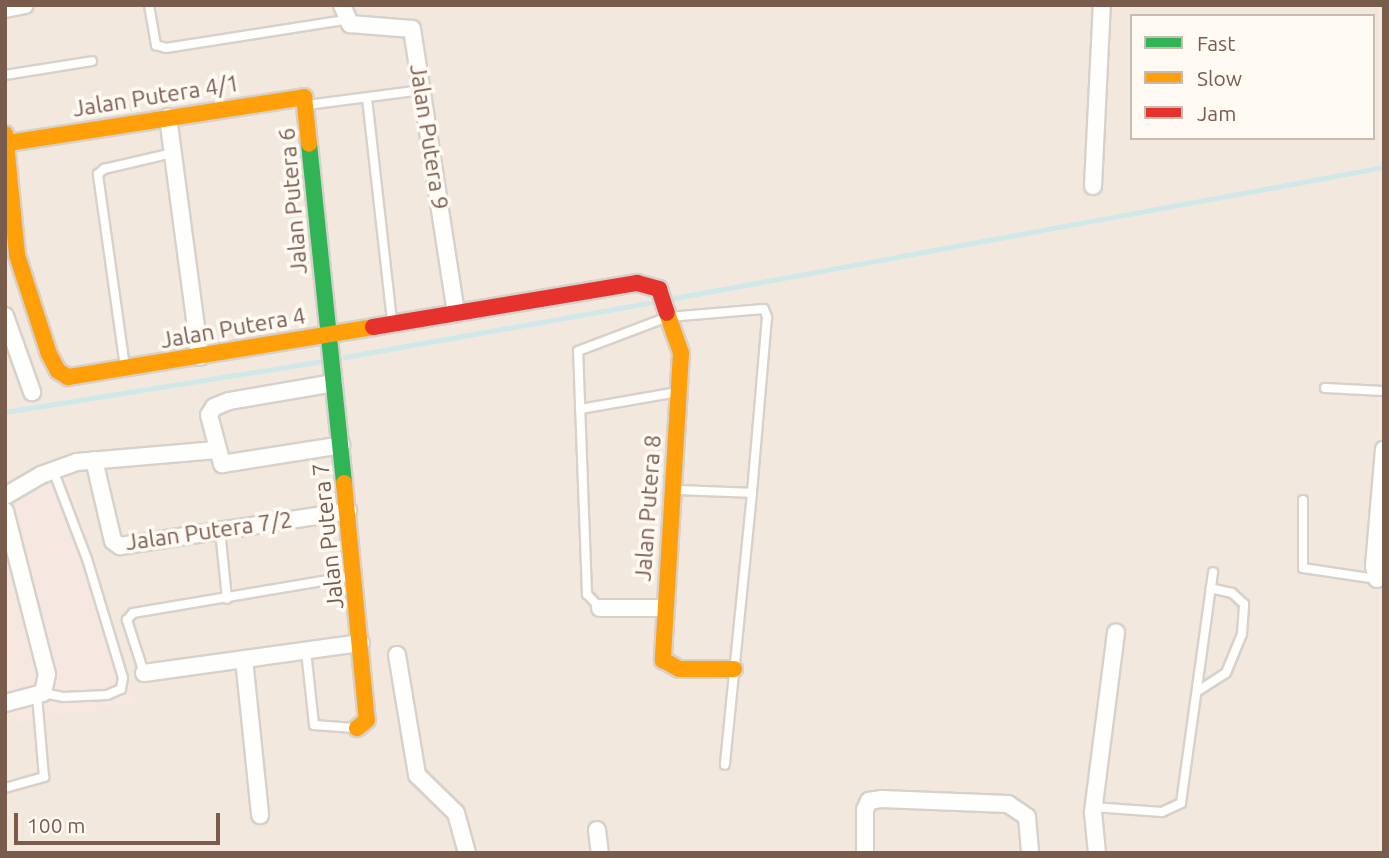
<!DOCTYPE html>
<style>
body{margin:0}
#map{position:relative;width:1389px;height:858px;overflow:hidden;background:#f9f5f0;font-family:Ubuntu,sans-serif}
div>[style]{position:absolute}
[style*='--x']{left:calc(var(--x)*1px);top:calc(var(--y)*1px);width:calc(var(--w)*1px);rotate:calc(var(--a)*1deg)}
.residential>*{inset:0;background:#f2e8de}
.commercial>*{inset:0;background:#f6e8e1}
.stream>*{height:4.5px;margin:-2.25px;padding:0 2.25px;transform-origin:2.25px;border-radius:2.25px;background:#d0e8ea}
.roads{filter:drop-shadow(2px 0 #d7d1cb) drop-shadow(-2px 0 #d7d1cb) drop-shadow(0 2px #d7d1cb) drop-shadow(0 -2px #d7d1cb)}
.lane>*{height:8px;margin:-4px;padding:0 4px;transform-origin:4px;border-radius:4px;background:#fefefd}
.street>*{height:16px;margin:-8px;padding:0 8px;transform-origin:8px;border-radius:8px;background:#fefefd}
.fast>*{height:16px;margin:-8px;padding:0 8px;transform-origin:8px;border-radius:8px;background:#30b455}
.slow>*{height:16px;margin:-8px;padding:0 8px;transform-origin:8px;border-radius:8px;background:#ff9f0a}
.jam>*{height:16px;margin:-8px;padding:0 8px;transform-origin:8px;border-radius:8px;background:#e5322d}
span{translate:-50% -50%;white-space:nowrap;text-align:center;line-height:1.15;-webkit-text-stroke:7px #fffaf3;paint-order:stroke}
.street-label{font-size:23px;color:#7a5c4d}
.frame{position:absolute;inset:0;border:7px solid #7a5c4d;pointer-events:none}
.legend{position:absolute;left:1130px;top:14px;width:245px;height:126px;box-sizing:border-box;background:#fffaf3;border:2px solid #cabbb1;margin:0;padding:9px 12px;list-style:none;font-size:21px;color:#7a5c4d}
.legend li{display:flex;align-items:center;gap:14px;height:35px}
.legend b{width:35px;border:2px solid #cabbb1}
.scale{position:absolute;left:14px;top:813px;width:206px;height:32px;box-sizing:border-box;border:4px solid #7a5c4d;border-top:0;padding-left:9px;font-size:21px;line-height:24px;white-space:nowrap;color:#7a5c4d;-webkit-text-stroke:5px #fffaf3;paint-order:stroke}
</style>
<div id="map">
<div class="residential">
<div style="clip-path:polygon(evenodd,5px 5px,1384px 5px,1384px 853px,5px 853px,5px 5px,1132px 16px,1373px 16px,1373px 138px,1132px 138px,1132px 16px)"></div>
</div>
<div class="commercial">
<div style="clip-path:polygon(5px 467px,11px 479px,68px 477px,137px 703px,5px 726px)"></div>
</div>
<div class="stream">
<div style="--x:675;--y:298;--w:721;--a:-10.47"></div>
<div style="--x:345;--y:357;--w:309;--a:-10.1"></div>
<div style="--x:5;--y:412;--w:322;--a:-9.1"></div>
</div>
<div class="roads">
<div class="lane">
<div style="--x:149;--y:5;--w:41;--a:80.1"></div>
<div style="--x:156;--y:45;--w:10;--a:17"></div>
<div style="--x:166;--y:48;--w:180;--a:-8.9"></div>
<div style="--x:5;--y:75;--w:88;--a:-9.1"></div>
<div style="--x:367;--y:98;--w:224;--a:83.6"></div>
<div style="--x:307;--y:105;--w:116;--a:-7.4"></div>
<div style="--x:125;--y:367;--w:195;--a:-98"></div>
<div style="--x:98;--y:174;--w:8;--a:-40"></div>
<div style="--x:104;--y:169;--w:71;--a:-13.1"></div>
<div style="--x:1325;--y:388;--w:59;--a:2.9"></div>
<div style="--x:580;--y:409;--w:98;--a:-9.9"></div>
<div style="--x:675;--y:490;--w:77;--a:2.2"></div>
<div style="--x:1303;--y:500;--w:68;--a:90"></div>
<div style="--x:1303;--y:568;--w:75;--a:8.5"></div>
<div style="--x:220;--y:530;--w:69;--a:84.2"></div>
<div style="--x:600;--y:608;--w:19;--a:-133"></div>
<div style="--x:587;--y:594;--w:243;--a:-92.1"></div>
<div style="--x:578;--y:351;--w:96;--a:-20.7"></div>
<div style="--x:668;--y:317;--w:96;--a:-4.8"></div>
<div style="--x:764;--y:309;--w:9;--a:69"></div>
<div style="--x:767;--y:317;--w:177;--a:94.9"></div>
<div style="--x:752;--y:493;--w:273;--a:95.7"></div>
<div style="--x:306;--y:651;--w:74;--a:83.8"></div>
<div style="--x:314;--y:725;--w:40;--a:4.3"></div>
<div style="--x:144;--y:673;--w:56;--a:-107.8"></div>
<div style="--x:127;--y:620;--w:9;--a:-49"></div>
<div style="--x:133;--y:613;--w:222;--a:-9.6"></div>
<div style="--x:1198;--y:691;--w:33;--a:-33"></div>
<div style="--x:1226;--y:673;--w:42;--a:-67.7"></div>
<div style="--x:1242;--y:634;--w:30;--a:-86"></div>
<div style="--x:1244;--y:604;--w:16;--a:-137"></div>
<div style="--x:1232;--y:593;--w:22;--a:-167"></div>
<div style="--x:43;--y:693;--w:20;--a:11"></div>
<div style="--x:63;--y:697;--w:44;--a:-2.6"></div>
<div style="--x:107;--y:695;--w:15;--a:-23"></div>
<div style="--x:121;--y:689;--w:11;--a:-80"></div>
<div style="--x:123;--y:678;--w:124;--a:-106.8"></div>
<div style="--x:87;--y:559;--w:95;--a:-110.9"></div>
<div style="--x:5;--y:788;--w:41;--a:-15.8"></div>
<div style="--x:44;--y:777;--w:81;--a:-94.9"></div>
<div style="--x:1093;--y:807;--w:69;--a:4.1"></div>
<div style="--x:1162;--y:812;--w:21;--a:-25"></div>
<div style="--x:1181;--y:803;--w:233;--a:-82.1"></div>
</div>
<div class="street">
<div style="--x:342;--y:5;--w:21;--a:67"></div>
<div style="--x:350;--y:24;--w:62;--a:4.6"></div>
<div style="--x:412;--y:29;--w:288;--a:81.2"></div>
<div style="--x:5;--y:9;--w:20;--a:-11"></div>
<div style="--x:168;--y:117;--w:242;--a:82.4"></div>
<div style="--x:1093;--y:186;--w:181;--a:-87.2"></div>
<div style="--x:5;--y:316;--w:81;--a:70.4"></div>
<div style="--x:334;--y:383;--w:107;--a:170.3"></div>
<div style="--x:229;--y:401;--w:16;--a:158"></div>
<div style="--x:214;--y:407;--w:9;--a:122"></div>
<div style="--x:209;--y:415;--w:51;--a:75.1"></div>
<div style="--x:222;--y:464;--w:121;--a:-9"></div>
<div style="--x:94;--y:460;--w:83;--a:76.8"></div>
<div style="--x:113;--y:541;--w:9;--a:36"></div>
<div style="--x:120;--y:546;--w:231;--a:-8.7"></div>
<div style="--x:5;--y:496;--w:42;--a:-30.3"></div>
<div style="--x:41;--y:475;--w:38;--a:-20"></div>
<div style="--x:77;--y:462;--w:140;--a:-4.9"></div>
<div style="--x:5;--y:511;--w:168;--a:75.6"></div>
<div style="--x:47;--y:674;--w:19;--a:102"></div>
<div style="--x:43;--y:693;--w:39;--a:165"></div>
<div style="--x:1377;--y:579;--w:13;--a:-103"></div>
<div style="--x:1374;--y:566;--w:117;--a:-85.1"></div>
<div style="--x:600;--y:608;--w:64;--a:0"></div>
<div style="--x:397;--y:655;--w:122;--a:80.5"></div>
<div style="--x:417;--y:775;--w:54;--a:44.3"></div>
<div style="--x:456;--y:813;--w:41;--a:74.6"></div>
<div style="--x:244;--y:659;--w:157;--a:84.1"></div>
<div style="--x:144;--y:673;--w:219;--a:-7.9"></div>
<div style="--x:597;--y:830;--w:23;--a:83"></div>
<div style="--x:865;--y:853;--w:43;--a:-90"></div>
<div style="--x:865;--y:810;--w:10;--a:-66"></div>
<div style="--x:869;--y:801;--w:13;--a:-9"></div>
<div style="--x:882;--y:799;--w:126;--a:2.3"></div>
<div style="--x:1008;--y:804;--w:23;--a:34"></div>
<div style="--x:1027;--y:817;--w:36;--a:85"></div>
<div style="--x:1097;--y:853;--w:41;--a:-95.6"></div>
<div style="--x:1093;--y:812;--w:181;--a:-82.7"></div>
</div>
<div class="fast">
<div style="--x:309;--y:144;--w:341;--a:84.1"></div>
</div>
<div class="slow">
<div style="--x:5;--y:134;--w:122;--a:84.3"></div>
<div style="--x:17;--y:255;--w:104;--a:72.1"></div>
<div style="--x:49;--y:354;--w:19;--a:62"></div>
<div style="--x:58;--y:371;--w:12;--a:31"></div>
<div style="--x:68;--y:377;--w:309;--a:-9.3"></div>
<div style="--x:8;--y:143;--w:300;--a:-8.8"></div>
<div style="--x:304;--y:97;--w:47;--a:83.9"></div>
<div style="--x:667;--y:313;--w:42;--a:70.7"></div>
<div style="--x:681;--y:353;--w:308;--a:93.4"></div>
<div style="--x:663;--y:660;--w:18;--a:29"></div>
<div style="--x:679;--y:669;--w:55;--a:0"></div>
<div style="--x:344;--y:483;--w:238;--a:84.5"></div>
<div style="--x:367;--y:720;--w:13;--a:141"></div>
</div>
<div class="jam">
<div style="--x:373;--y:327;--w:268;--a:-9.5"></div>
<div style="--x:637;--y:283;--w:23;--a:15"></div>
<div style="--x:659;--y:289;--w:25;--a:72"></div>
</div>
</div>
<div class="street-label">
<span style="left:156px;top:96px;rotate:-9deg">Jalan Putera 4/1</span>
<span style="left:429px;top:137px;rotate:81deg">Jalan Putera 9</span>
<span style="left:293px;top:201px;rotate:-95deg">Jalan Putera 6</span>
<span style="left:233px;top:328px;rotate:-10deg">Jalan Putera 4</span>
<span style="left:648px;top:508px;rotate:-86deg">Jalan Putera 8</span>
<span style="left:209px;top:531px;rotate:-8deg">Jalan Putera 7/2</span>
<span style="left:328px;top:536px;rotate:-96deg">Jalan Putera 7</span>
</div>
<div class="frame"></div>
<ul class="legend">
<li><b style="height:9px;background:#30b455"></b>Fast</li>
<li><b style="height:9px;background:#ff9f0a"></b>Slow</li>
<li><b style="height:9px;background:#e5322d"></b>Jam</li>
</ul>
<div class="scale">100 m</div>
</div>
